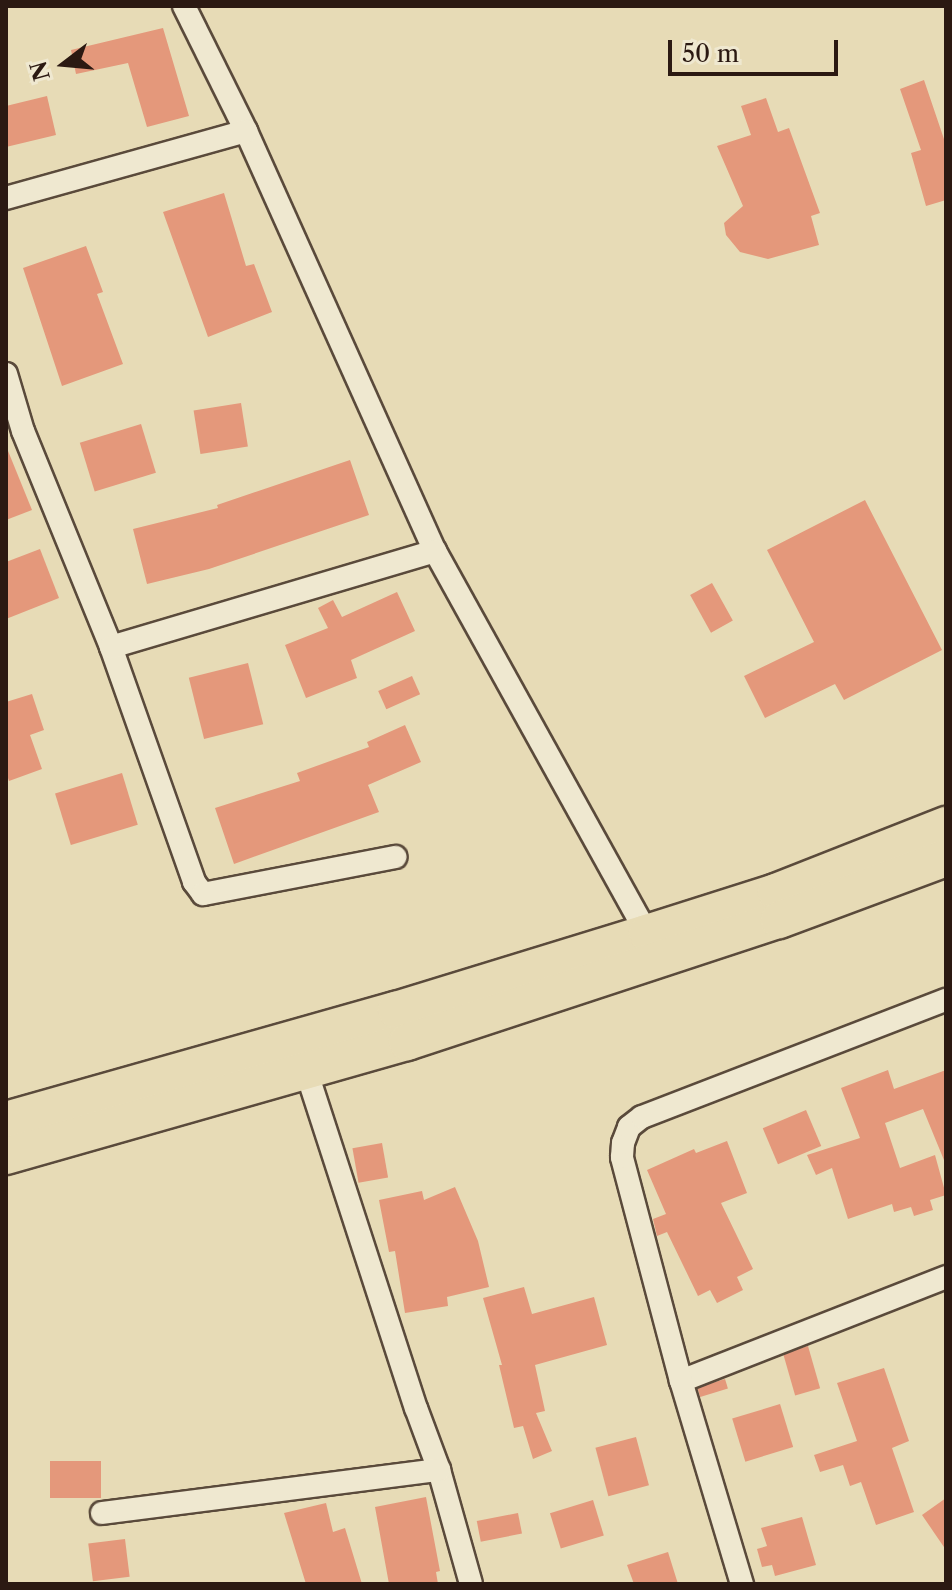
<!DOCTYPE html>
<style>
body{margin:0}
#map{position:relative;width:952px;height:1590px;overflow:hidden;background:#e7dbb6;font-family:"Libre Caslon Text",serif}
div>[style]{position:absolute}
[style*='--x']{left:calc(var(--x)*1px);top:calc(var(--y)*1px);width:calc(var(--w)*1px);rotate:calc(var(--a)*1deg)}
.building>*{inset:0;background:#e4987b;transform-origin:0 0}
.roads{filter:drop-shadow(2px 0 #5a4a3b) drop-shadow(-2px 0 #5a4a3b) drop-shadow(0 2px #5a4a3b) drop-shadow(0 -2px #5a4a3b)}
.minor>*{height:22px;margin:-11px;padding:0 11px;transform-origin:11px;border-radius:11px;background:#efe8d0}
.trunk>*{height:36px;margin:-18px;padding:0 18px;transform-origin:18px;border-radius:18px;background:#e7dbb6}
span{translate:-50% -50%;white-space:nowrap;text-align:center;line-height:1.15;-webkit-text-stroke:6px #efe8d0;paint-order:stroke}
.frame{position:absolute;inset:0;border:8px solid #2b1912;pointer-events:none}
.north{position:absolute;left:24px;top:24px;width:80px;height:80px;-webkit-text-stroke:6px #efe8d0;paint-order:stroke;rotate:254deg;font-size:22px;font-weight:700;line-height:32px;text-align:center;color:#2b1912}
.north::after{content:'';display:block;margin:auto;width:28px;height:36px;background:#2b1912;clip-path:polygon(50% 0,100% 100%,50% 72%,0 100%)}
.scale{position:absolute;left:668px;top:40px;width:170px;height:36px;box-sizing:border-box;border:4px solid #2b1912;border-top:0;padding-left:10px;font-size:24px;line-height:28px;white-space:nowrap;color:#2b1912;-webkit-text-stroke:6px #efe8d0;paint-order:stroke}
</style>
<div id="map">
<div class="building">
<div style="clip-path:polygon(163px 28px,189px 116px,147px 127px,128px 63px,76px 74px,71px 50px)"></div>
<div style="clip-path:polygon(924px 80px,946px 145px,946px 200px,926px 206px,911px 153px,921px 150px,900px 89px)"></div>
<div style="clip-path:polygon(47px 96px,56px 135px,6px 147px,6px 106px)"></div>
<div style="clip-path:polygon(766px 98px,778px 132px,789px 128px,820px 213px,811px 216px,819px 245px,768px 259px,740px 252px,726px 235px,724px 223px,743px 206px,717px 146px,751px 135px,741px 106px)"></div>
<div style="clip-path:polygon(224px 193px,246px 266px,254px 264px,272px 312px,208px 337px,163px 212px)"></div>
<div style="clip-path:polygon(86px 246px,103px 292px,97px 294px,123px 364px,62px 386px,23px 268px)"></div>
<div style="left:241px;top:403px;width:44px;height:48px;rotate:81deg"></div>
<div style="left:141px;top:424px;width:51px;height:64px;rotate:73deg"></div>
<div style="clip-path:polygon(6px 446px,32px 510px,6px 520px)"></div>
<div style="clip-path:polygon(350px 460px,369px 515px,209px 569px,147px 584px,133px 529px,218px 508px,217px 505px)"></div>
<div style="clip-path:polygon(865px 500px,942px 650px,844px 700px,835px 684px,765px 718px,744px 676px,814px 642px,767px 550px)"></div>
<div style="clip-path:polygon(40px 549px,59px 598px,6px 619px,6px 562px)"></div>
<div style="left:712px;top:583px;width:43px;height:25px;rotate:61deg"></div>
<div style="clip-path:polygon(397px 592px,415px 631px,351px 660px,357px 678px,306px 698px,285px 645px,328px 628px,318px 608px,333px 600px,342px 617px)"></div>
<div style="left:248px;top:663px;width:63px;height:61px;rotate:76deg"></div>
<div style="left:412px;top:676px;width:20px;height:37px;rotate:66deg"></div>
<div style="clip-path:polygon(32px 694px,44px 730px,30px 735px,42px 769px,9px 781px,6px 772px,6px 702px)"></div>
<div style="clip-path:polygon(405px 725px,421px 762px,368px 785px,379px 812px,234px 864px,215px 808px,300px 781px,297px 773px,369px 747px,367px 742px)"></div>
<div style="left:122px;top:773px;width:54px;height:70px;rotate:73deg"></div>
<div style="clip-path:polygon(888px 1070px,894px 1089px,946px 1070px,946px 1165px,923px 1109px,885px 1123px,900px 1168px,935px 1155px,946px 1195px,930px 1200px,933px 1210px,914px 1216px,911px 1207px,894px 1212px,892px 1204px,848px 1219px,832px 1168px,816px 1175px,807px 1155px,860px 1138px,841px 1088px)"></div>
<div style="left:806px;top:1110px;width:39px;height:47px;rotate:67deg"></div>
<div style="clip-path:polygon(727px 1141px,747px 1193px,721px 1203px,753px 1269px,737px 1277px,743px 1290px,717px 1303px,710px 1290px,698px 1296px,667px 1232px,657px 1236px,653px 1219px,666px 1214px,647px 1170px,694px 1149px,696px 1153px)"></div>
<div style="left:382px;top:1143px;width:35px;height:30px;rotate:80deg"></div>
<div style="clip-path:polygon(455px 1187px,478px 1241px,489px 1287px,447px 1297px,448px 1306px,405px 1313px,395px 1251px,389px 1252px,379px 1200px,422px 1191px,424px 1200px)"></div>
<div style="clip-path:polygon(524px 1287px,532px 1314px,594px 1297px,607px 1345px,535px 1365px,545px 1411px,536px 1413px,552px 1451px,533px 1459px,523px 1426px,514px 1428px,499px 1365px,502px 1365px,483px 1298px)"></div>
<div style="left:808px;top:1346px;width:44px;height:26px;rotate:74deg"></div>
<div style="clip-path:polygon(884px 1368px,909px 1441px,892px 1448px,914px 1512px,876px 1525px,861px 1482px,850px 1486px,843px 1465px,820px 1472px,814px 1455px,857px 1441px,837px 1383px)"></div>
<div style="left:725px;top:1379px;width:10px;height:29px;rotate:73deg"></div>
<div style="left:780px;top:1404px;width:45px;height:50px;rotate:73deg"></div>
<div style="left:636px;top:1437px;width:50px;height:42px;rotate:75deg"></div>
<div style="left:101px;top:1461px;width:37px;height:51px;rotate:90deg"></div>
<div style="clip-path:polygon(426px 1497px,440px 1571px,436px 1572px,438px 1584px,389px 1584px,375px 1507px)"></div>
<div style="clip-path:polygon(946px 1498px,946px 1550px,922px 1515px)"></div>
<div style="left:593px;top:1500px;width:37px;height:45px;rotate:73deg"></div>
<div style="clip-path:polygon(326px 1503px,333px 1532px,345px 1528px,362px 1584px,306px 1584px,284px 1513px)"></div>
<div style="left:518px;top:1513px;width:21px;height:42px;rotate:79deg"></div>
<div style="clip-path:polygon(802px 1517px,816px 1565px,775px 1576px,772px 1565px,762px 1567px,757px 1549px,767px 1546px,761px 1528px)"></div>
<div style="left:125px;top:1539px;width:38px;height:37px;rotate:83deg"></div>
<div style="clip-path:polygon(668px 1552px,678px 1584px,634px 1584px,627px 1565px)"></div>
</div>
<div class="roads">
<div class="minor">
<div style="--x:184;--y:6;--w:140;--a:63.6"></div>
<div style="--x:246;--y:131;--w:461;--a:65.8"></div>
<div style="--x:435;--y:551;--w:437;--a:61"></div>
<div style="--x:6;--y:198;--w:249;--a:-15.6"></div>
<div style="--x:6;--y:374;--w:59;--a:73.4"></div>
<div style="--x:23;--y:431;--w:233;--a:67.8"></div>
<div style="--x:111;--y:647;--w:249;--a:70.5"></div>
<div style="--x:194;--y:882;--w:15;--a:53"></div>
<div style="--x:203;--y:894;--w:196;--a:-10.9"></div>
<div style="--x:111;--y:647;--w:338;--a:-16.5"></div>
<div style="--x:306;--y:1070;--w:355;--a:72"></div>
<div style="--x:416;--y:1408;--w:66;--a:69.6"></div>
<div style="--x:439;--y:1470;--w:118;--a:74.3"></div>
<div style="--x:681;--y:1381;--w:285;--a:-21.4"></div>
<div style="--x:102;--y:1513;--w:340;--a:-7.3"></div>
<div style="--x:742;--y:1584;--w:212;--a:-106.7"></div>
<div style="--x:681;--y:1381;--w:232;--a:-104.8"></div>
<div style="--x:622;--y:1157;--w:14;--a:-86"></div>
<div style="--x:623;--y:1143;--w:17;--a:-69"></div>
<div style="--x:629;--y:1127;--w:16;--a:-38"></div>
<div style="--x:642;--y:1117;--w:326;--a:-21.1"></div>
</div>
<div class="trunk">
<div style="--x:6;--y:1120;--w:405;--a:-15.8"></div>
<div style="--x:396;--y:1010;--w:263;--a:-17.1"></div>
<div style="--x:647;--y:933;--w:135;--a:-17.6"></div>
<div style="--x:776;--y:892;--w:183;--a:-21.5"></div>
<div style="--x:6;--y:1156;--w:417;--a:-15.9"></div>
<div style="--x:407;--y:1042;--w:391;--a:-18.2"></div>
<div style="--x:779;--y:920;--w:178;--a:-20.4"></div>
</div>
</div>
<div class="frame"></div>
<div class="north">N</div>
<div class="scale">50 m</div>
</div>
